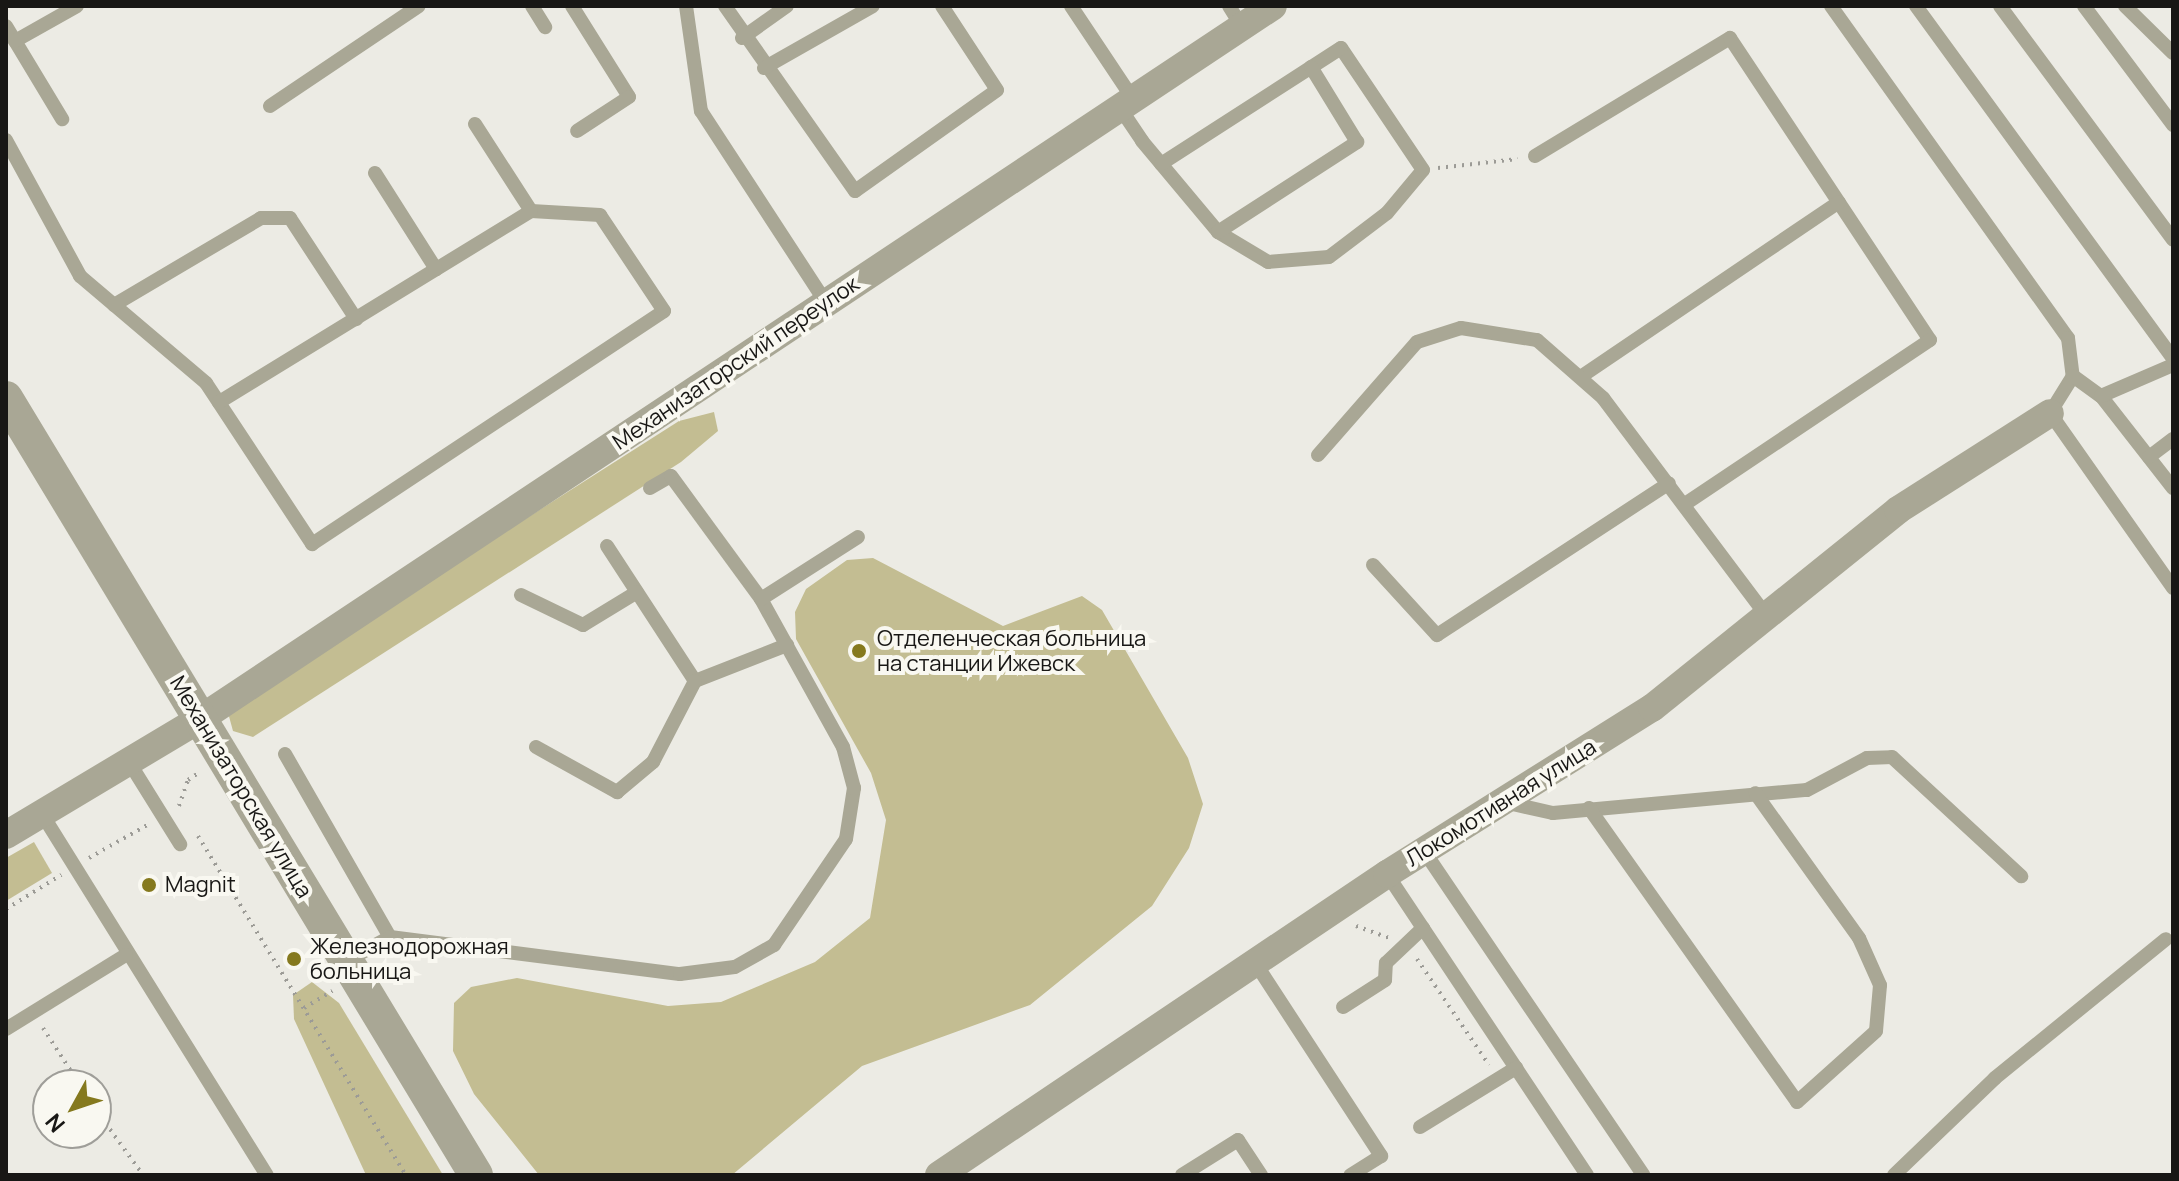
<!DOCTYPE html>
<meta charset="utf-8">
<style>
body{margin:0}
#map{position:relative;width:2179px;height:1181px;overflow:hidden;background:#ecebe4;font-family:Manrope,sans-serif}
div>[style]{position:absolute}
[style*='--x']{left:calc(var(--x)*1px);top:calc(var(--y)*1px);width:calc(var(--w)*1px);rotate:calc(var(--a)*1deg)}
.forest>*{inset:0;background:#c3bd92}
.path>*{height:4px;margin-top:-2px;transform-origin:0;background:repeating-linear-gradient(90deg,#9c9b96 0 2px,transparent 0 8px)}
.service>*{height:14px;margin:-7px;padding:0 7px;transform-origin:7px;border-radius:7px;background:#a9a795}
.minor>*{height:28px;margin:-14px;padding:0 14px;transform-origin:14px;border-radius:14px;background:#a9a795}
.tertiary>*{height:34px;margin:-17px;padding:0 17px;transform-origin:17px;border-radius:17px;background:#a9a795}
.dots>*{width:22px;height:22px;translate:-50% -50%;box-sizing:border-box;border:4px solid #f9f8f1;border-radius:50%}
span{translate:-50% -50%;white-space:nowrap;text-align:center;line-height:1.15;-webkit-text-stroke:8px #f9f8f1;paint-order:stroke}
.street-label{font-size:22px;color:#181715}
.poi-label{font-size:22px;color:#181715}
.left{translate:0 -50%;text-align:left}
.frame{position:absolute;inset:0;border:8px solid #181715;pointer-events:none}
.north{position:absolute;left:32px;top:1069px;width:80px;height:80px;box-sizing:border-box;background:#f9f8f1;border:2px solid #9f9e99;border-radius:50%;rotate:230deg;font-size:22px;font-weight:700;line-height:32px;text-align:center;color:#181715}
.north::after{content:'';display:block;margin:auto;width:28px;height:36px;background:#85791e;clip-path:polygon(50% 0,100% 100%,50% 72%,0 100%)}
</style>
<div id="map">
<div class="forest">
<div style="clip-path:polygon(714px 412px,718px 431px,681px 462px,253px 737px,233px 731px,227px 709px,679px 421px)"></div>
<div style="clip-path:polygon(873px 558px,1003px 626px,1082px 596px,1102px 610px,1188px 758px,1203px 804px,1189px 848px,1152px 906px,1030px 1005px,862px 1066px,732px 1175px,539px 1175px,474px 1094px,453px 1051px,454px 1003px,471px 987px,517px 978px,668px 1006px,721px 1002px,815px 962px,870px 918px,886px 820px,871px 773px,796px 639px,795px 612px,806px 589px,847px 560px)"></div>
<div style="clip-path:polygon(34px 842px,52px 873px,6px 901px,6px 858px)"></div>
<div style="clip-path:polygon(312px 982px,339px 1003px,443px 1175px,366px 1175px,294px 1019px,293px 995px)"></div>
</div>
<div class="path">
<div style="--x:1438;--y:168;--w:80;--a:-6.5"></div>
<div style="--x:179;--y:806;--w:28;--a:-71"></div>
<div style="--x:188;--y:780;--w:14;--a:-34"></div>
<div style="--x:198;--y:836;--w:398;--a:58.5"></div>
<div style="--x:89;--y:858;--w:67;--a:-29.6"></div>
<div style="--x:6;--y:909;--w:65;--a:-31.7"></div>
<div style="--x:1356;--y:926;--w:35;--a:20"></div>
<div style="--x:1417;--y:959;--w:128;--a:55.8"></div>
<div style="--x:304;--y:1008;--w:33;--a:-31"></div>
<div style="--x:43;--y:1028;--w:68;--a:57"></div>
<div style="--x:96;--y:1110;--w:80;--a:54.1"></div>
</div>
<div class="service">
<div style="--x:532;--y:6;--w:25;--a:58"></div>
<div style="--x:572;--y:6;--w:107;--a:57.9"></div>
<div style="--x:629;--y:97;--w:62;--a:146.8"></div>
<div style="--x:686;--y:6;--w:106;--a:81.9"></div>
<div style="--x:701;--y:111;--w:229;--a:56.9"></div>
<div style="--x:725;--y:6;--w:226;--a:54.9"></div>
<div style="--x:855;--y:191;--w:174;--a:-35.4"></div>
<div style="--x:997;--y:90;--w:100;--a:-123.2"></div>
<div style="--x:1071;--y:6;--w:112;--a:56.3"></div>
<div style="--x:1229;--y:6;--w:25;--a:58"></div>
<div style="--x:1831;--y:6;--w:408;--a:54.5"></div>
<div style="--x:2068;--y:338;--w:38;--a:83"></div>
<div style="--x:2073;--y:376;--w:44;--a:121.9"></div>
<div style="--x:2050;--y:413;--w:214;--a:54.9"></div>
<div style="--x:1916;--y:6;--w:437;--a:53.9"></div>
<div style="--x:2000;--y:6;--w:291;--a:53.5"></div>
<div style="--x:2084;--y:6;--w:149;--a:53.2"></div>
<div style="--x:2125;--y:6;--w:67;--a:44.4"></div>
<div style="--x:6;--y:26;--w:109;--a:58.9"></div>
<div style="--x:742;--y:38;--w:55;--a:-35.4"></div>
<div style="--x:15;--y:41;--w:71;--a:-29.4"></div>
<div style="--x:764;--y:68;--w:125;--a:-29.6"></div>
<div style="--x:270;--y:106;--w:179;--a:-33.9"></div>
<div style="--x:1120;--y:108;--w:40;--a:56"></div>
<div style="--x:1142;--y:141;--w:119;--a:50.1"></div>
<div style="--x:1218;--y:232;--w:58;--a:31"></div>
<div style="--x:1268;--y:262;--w:61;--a:-4.7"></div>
<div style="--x:1329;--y:257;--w:73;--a:-37.2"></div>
<div style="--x:1387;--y:213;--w:56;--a:-50.1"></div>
<div style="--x:1423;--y:170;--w:147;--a:-123.9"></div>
<div style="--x:1341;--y:48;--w:214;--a:147.2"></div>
<div style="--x:475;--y:124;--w:103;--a:57.2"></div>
<div style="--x:6;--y:140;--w:155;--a:61.4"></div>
<div style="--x:80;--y:276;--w:165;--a:40.3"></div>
<div style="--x:206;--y:383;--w:193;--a:56.6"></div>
<div style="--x:312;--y:544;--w:422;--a:-33.5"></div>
<div style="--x:664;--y:311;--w:115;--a:-123.7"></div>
<div style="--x:600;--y:215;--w:69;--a:-176.7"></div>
<div style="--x:531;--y:211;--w:366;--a:148.5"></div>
<div style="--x:1535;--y:156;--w:228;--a:-31.2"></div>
<div style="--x:1730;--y:38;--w:362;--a:56.5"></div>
<div style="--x:1930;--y:340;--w:295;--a:146.2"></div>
<div style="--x:375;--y:173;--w:114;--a:57.6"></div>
<div style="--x:1218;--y:232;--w:166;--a:-32.9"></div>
<div style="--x:1357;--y:142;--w:88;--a:-121.5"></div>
<div style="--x:114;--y:305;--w:171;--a:-30.6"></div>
<div style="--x:261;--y:218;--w:29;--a:0"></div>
<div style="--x:290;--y:218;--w:121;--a:56.8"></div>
<div style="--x:1582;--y:376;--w:310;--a:-34.1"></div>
<div style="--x:2073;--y:376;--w:34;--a:36"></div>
<div style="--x:2101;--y:396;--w:117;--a:52"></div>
<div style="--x:2101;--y:396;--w:78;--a:-23.3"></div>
<div style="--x:1318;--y:455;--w:150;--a:-48.8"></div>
<div style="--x:1417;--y:342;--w:46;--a:-17.7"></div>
<div style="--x:1461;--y:328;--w:77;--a:9"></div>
<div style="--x:1537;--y:340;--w:88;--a:41.3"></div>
<div style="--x:1603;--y:398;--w:275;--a:53.1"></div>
<div style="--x:2149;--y:457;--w:30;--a:-37"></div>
<div style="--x:650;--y:488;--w:24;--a:-30"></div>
<div style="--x:671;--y:476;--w:152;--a:53.8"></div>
<div style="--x:607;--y:546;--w:161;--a:56.9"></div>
<div style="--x:695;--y:681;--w:99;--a:-21.4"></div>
<div style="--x:1373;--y:565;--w:95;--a:47.6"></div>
<div style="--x:1437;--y:635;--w:277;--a:-33.2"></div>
<div style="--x:521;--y:595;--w:69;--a:25.8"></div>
<div style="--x:583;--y:625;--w:63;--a:-31.4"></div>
<div style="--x:536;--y:747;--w:93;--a:29.1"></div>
<div style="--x:617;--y:792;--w:47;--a:-39.8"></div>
<div style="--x:653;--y:762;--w:91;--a:-62.6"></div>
<div style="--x:285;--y:754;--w:211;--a:60.2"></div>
<div style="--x:129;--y:762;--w:97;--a:58.1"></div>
<div style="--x:1504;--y:802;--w:50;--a:12.7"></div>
<div style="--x:1553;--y:813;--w:255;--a:-5.2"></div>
<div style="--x:1807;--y:790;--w:68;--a:-28.1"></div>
<div style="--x:1867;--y:758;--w:25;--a:-2"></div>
<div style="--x:1892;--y:757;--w:176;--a:42.7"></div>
<div style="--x:1589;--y:808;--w:360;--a:54.7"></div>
<div style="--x:1797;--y:1102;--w:106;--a:-41.9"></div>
<div style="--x:1876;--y:1031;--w:46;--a:-85"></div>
<div style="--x:1880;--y:985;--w:51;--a:-114.1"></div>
<div style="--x:1859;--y:938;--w:178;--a:-125.6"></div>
<div style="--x:42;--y:814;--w:425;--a:58.1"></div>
<div style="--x:1424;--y:851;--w:391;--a:55.9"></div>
<div style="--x:1387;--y:874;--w:361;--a:56.4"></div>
<div style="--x:346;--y:961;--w:50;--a:-28.6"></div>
<div style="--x:390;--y:937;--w:292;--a:7.3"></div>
<div style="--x:680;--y:974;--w:55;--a:-7.3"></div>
<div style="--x:735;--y:967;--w:45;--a:-29.4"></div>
<div style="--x:774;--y:945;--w:128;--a:-55.8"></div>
<div style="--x:846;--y:839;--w:52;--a:-81.1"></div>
<div style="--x:854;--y:788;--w:42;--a:-105"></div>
<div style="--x:843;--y:747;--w:169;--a:-119"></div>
<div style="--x:761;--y:599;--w:115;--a:-32.6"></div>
<div style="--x:1254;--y:961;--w:233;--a:56.9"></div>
<div style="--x:1381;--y:1156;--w:36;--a:148"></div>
<div style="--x:1343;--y:1007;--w:50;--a:-32.7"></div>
<div style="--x:1385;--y:980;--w:17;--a:-87"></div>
<div style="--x:1386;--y:963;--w:51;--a:-43.4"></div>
<div style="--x:6;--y:1029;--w:141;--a:-31.7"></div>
<div style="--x:1420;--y:1127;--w:113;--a:-31.6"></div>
<div style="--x:1182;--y:1175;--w:66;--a:-32"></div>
<div style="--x:1238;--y:1140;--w:42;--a:56.7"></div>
<div style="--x:1894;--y:1175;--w:140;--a:-43.8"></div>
<div style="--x:1995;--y:1078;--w:220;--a:-39.1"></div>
</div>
<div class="minor">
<div style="--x:6;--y:835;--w:226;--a:-30.9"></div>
<div style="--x:200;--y:719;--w:1288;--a:-33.6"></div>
<div style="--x:939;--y:1175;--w:540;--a:-33.9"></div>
<div style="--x:1387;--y:874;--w:313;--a:-32.1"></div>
<div style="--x:1652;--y:708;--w:316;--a:-38.8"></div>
<div style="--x:1898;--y:510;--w:180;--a:-32.5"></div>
</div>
<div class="tertiary">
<div style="--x:6;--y:398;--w:908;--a:58.83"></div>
</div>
<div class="dots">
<div style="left:859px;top:651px;background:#85791e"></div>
<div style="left:149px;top:885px;background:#85791e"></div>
<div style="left:294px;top:959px;background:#85791e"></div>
</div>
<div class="street-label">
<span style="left:736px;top:363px;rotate:-34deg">Механизаторский переулок</span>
<span style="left:241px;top:787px;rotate:59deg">Механизаторская улица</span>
<span style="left:1501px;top:803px;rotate:-32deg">Локомотивная улица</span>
</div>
<div class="poi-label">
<span class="left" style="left:877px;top:651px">Отделенческая больница<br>на станции Ижевск</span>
<span class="left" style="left:165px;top:885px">Magnit</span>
<span class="left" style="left:310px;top:959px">Железнодорожная<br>больница</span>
</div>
<div class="frame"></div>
<div class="north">N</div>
</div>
